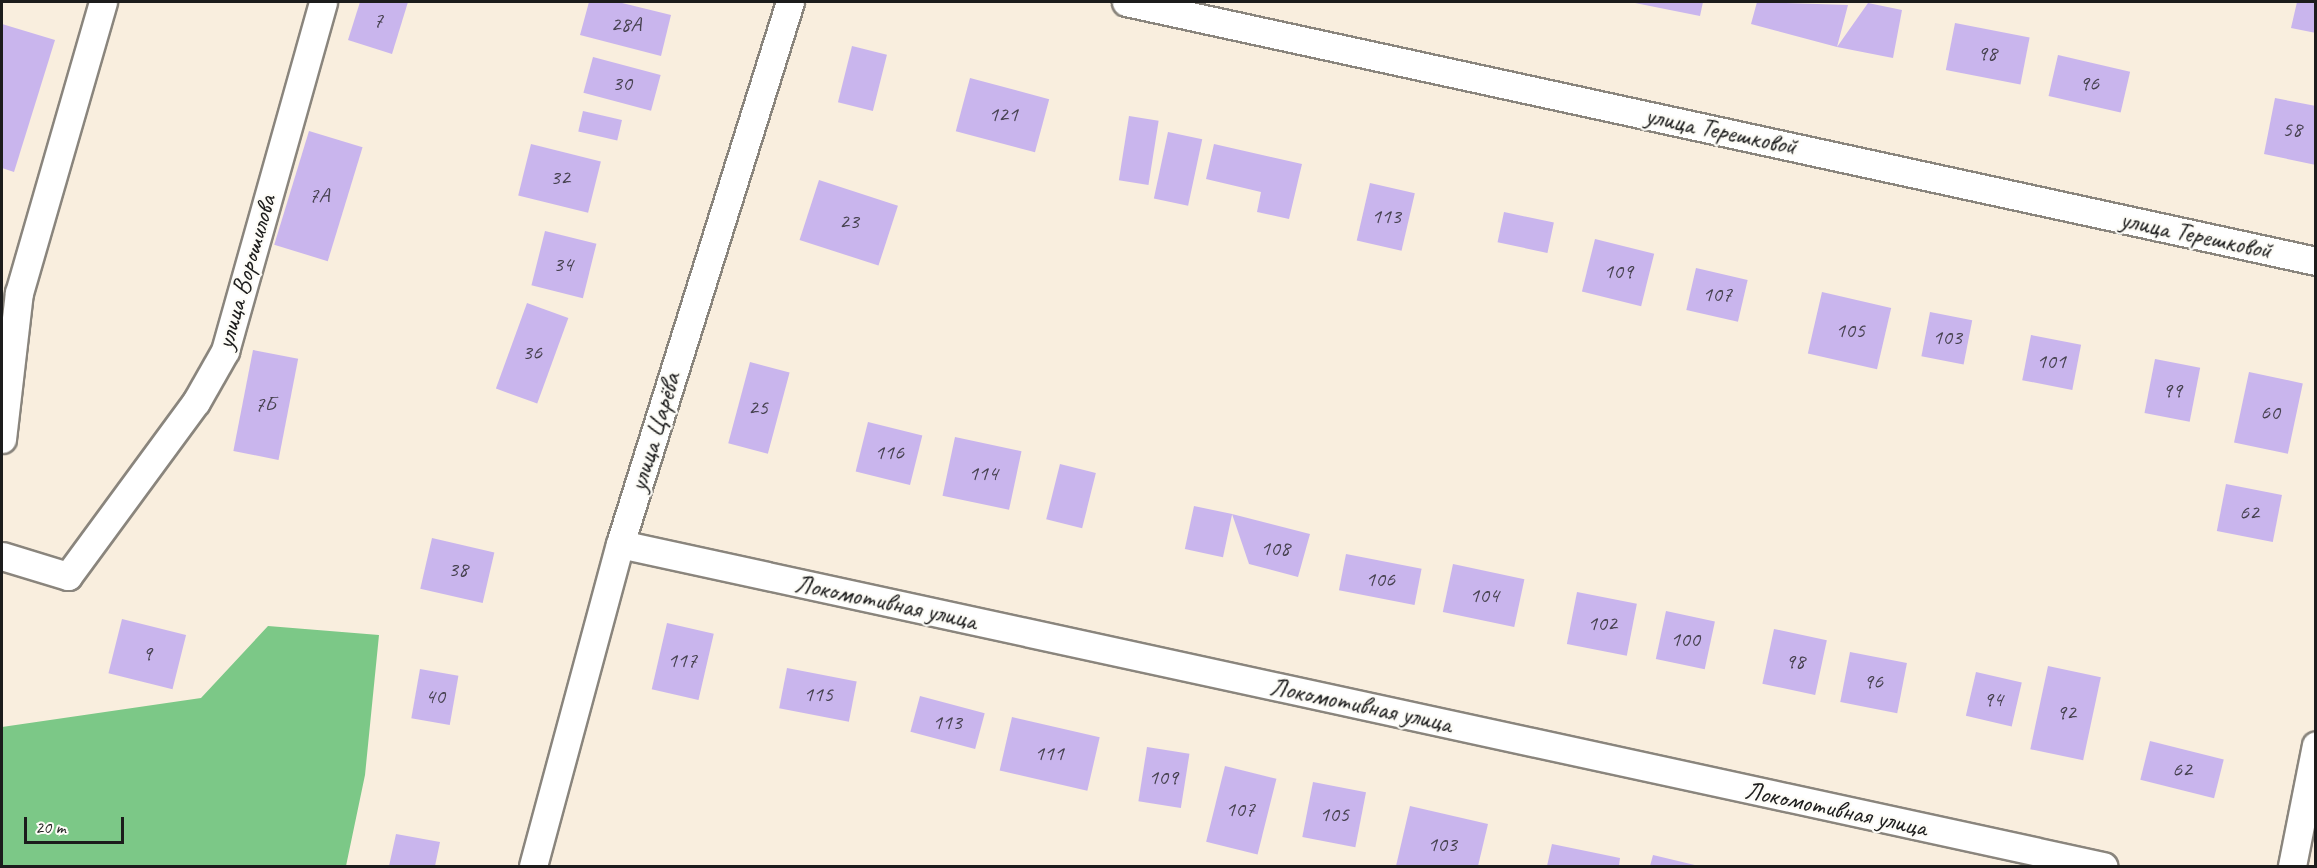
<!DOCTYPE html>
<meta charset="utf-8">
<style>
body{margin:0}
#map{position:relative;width:2317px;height:868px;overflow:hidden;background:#f9eede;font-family:Caveat,sans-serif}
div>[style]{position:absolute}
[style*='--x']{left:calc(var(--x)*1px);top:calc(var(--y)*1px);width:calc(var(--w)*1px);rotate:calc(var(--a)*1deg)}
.green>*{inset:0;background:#7cc887}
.building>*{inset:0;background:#c9b5ed;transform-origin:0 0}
.roads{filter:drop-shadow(2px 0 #8a857d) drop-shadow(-2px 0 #8a857d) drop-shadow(0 2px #8a857d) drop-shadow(0 -2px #8a857d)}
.street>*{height:27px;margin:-13.5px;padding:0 13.5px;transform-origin:13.5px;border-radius:13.5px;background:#fff}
span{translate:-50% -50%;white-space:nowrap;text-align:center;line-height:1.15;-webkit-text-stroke:4.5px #fdfcf7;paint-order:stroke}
.number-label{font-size:22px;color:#474250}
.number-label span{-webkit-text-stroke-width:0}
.street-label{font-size:26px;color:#1c1c1c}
.frame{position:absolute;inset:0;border:3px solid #1c1c1c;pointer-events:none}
.scale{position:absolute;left:24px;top:817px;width:100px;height:27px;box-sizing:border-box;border:3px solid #1c1c1c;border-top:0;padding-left:8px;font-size:18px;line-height:21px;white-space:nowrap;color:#1c1c1c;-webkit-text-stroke:4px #fdfcf7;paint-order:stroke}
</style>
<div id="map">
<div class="green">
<div style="clip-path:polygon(268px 626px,379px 635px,365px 775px,346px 866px,2px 866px,2px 727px,201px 698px)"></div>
</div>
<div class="building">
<div style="clip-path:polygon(360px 2px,408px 2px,392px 54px,348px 40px)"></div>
<div style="clip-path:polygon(589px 2px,618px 2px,671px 15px,661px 56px,580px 35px)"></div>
<div style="clip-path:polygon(1757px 2px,1848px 5px,1837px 47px,1868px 3px,1902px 10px,1893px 58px,1837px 47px,1751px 24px)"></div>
<div style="clip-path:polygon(2297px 2px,2316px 2px,2316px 33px,2291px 28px)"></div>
<div style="clip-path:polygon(1635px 3px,1635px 2px,1703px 2px,1700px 16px)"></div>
<div style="left:1955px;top:23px;width:76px;height:48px;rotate:11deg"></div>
<div style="clip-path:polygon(2px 24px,55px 40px,14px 172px,2px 168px)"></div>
<div style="left:852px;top:46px;width:36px;height:58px;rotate:14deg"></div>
<div style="left:2058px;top:55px;width:74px;height:42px;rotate:13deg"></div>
<div style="left:593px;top:57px;width:70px;height:37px;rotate:15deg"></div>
<div style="left:970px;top:78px;width:82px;height:55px;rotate:15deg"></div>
<div style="clip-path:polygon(2275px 98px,2316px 106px,2316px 165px,2264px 154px)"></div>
<div style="left:583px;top:111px;width:40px;height:21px;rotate:13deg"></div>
<div style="left:1129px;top:116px;width:30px;height:65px;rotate:9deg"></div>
<div style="left:309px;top:131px;width:56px;height:119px;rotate:17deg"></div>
<div style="left:1168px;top:132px;width:35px;height:68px;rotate:12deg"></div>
<div style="left:531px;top:144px;width:72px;height:53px;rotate:14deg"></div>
<div style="clip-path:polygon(1214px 144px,1302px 164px,1289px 219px,1257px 212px,1261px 192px,1206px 179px)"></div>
<div style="left:819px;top:180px;width:83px;height:63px;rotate:18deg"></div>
<div style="left:1370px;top:183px;width:46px;height:59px;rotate:13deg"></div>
<div style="left:1504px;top:212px;width:51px;height:31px;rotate:12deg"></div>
<div style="left:545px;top:231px;width:53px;height:56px;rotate:14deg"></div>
<div style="left:1595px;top:239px;width:61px;height:54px;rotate:14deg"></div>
<div style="left:1696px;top:268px;width:53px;height:43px;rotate:13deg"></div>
<div style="left:1822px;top:292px;width:71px;height:63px;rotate:13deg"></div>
<div style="left:527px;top:303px;width:44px;height:91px;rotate:20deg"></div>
<div style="left:1930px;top:312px;width:43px;height:45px;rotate:11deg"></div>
<div style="left:2031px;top:335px;width:51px;height:46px;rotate:11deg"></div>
<div style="left:253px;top:350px;width:46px;height:103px;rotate:11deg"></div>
<div style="left:2155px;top:359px;width:46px;height:55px;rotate:11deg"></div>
<div style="left:750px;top:362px;width:41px;height:84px;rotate:15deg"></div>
<div style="left:2249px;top:372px;width:55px;height:72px;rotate:12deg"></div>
<div style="left:868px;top:422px;width:56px;height:51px;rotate:14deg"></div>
<div style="left:955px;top:437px;width:68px;height:60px;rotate:12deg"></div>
<div style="left:1060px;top:464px;width:37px;height:57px;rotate:14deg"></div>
<div style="left:2226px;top:484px;width:57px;height:48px;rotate:11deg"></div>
<div style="left:1194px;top:506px;width:39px;height:44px;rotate:12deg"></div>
<div style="clip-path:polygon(1232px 514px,1310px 534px,1298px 577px,1249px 564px)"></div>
<div style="left:432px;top:538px;width:64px;height:52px;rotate:13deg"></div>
<div style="left:1346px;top:554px;width:77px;height:37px;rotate:11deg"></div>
<div style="left:1453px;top:564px;width:73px;height:49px;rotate:12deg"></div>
<div style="left:1577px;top:592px;width:61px;height:53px;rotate:11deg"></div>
<div style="left:1666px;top:611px;width:50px;height:49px;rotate:12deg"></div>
<div style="left:122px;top:619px;width:66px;height:56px;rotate:14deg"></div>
<div style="left:667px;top:623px;width:48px;height:68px;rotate:13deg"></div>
<div style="left:1774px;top:629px;width:54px;height:56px;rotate:12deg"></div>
<div style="left:1850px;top:652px;width:58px;height:51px;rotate:11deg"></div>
<div style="left:2048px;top:666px;width:54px;height:85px;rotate:12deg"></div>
<div style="left:787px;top:668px;width:71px;height:41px;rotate:11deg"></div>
<div style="left:420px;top:669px;width:39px;height:50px;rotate:10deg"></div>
<div style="left:1976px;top:672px;width:47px;height:45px;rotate:13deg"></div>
<div style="left:920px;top:696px;width:67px;height:37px;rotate:15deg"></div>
<div style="left:1012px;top:717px;width:90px;height:55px;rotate:13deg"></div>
<div style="left:2150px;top:741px;width:76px;height:40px;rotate:14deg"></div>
<div style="left:1147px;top:747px;width:43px;height:55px;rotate:9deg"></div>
<div style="left:1225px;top:766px;width:53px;height:78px;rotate:14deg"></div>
<div style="left:1313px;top:782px;width:54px;height:56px;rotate:11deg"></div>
<div style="clip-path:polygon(1410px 806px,1488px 824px,1478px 866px,1396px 866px)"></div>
<div style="clip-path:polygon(396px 834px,440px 842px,435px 866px,389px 866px)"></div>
<div style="clip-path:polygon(1552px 844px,1620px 858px,1619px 866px,1547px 866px)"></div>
<div style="clip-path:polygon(1653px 855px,1699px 866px,1650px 866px)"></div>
</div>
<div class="roads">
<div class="street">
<div style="--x:1126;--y:2;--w:1218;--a:12.28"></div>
<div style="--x:2;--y:439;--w:147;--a:-83.4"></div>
<div style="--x:19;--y:293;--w:303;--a:-73.9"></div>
<div style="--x:620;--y:544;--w:1518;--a:12.25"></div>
<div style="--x:2;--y:556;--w:69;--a:16.9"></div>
<div style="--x:68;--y:576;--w:216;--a:-53.7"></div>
<div style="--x:196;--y:402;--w:59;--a:-60.4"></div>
<div style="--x:225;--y:351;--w:362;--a:-74.3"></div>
<div style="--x:533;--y:866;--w:334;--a:-74.9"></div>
<div style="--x:620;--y:544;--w:568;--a:-72.59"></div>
<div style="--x:2292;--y:866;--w:123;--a:-78.8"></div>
</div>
</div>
<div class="number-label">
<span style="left:378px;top:21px">7</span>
<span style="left:626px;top:25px">28А</span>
<span style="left:1987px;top:54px">98</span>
<span style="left:622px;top:84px">30</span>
<span style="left:2089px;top:84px">96</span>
<span style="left:1003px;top:115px">121</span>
<span style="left:2292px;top:130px">58</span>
<span style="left:560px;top:178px">32</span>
<span style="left:319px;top:196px">7А</span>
<span style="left:1386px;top:217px">113</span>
<span style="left:849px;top:222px">23</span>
<span style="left:563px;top:265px">34</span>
<span style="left:1618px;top:272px">109</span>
<span style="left:1717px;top:295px">107</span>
<span style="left:1850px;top:331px">105</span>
<span style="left:1947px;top:338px">103</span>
<span style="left:532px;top:353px">36</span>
<span style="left:2051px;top:362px">101</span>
<span style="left:2172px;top:391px">99</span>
<span style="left:265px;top:405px">7Б</span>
<span style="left:758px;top:408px">25</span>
<span style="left:2270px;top:413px">60</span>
<span style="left:889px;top:453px">116</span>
<span style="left:983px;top:474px">114</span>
<span style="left:2249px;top:513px">62</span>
<span style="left:1275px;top:549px">108</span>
<span style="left:458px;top:570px">38</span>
<span style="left:1380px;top:580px">106</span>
<span style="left:1484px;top:596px">104</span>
<span style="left:1602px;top:624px">102</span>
<span style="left:1685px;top:640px">100</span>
<span style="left:147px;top:654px">9</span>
<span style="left:682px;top:661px">117</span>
<span style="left:1795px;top:662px">98</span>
<span style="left:1873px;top:682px">96</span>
<span style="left:818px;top:695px">115</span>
<span style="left:435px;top:697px">40</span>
<span style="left:1993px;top:700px">94</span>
<span style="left:2066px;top:713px">92</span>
<span style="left:947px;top:723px">113</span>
<span style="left:1049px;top:754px">111</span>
<span style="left:2182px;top:770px">62</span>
<span style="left:1163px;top:778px">109</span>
<span style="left:1240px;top:810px">107</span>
<span style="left:1334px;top:815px">105</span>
<span style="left:1442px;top:845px">103</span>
</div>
<div class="street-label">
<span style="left:1721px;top:131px;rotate:12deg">улица Терешковой</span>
<span style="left:2196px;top:235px;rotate:12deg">улица Терешковой</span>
<span style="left:246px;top:272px;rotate:-74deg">улица Ворошилова</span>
<span style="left:655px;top:432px;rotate:-73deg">улица Царёва</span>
<span style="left:886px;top:602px;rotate:12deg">Локомотивная улица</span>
<span style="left:1361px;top:705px;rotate:12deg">Локомотивная улица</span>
<span style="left:1836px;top:809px;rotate:12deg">Локомотивная улица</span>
</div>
<div class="frame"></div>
<div class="scale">20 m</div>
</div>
